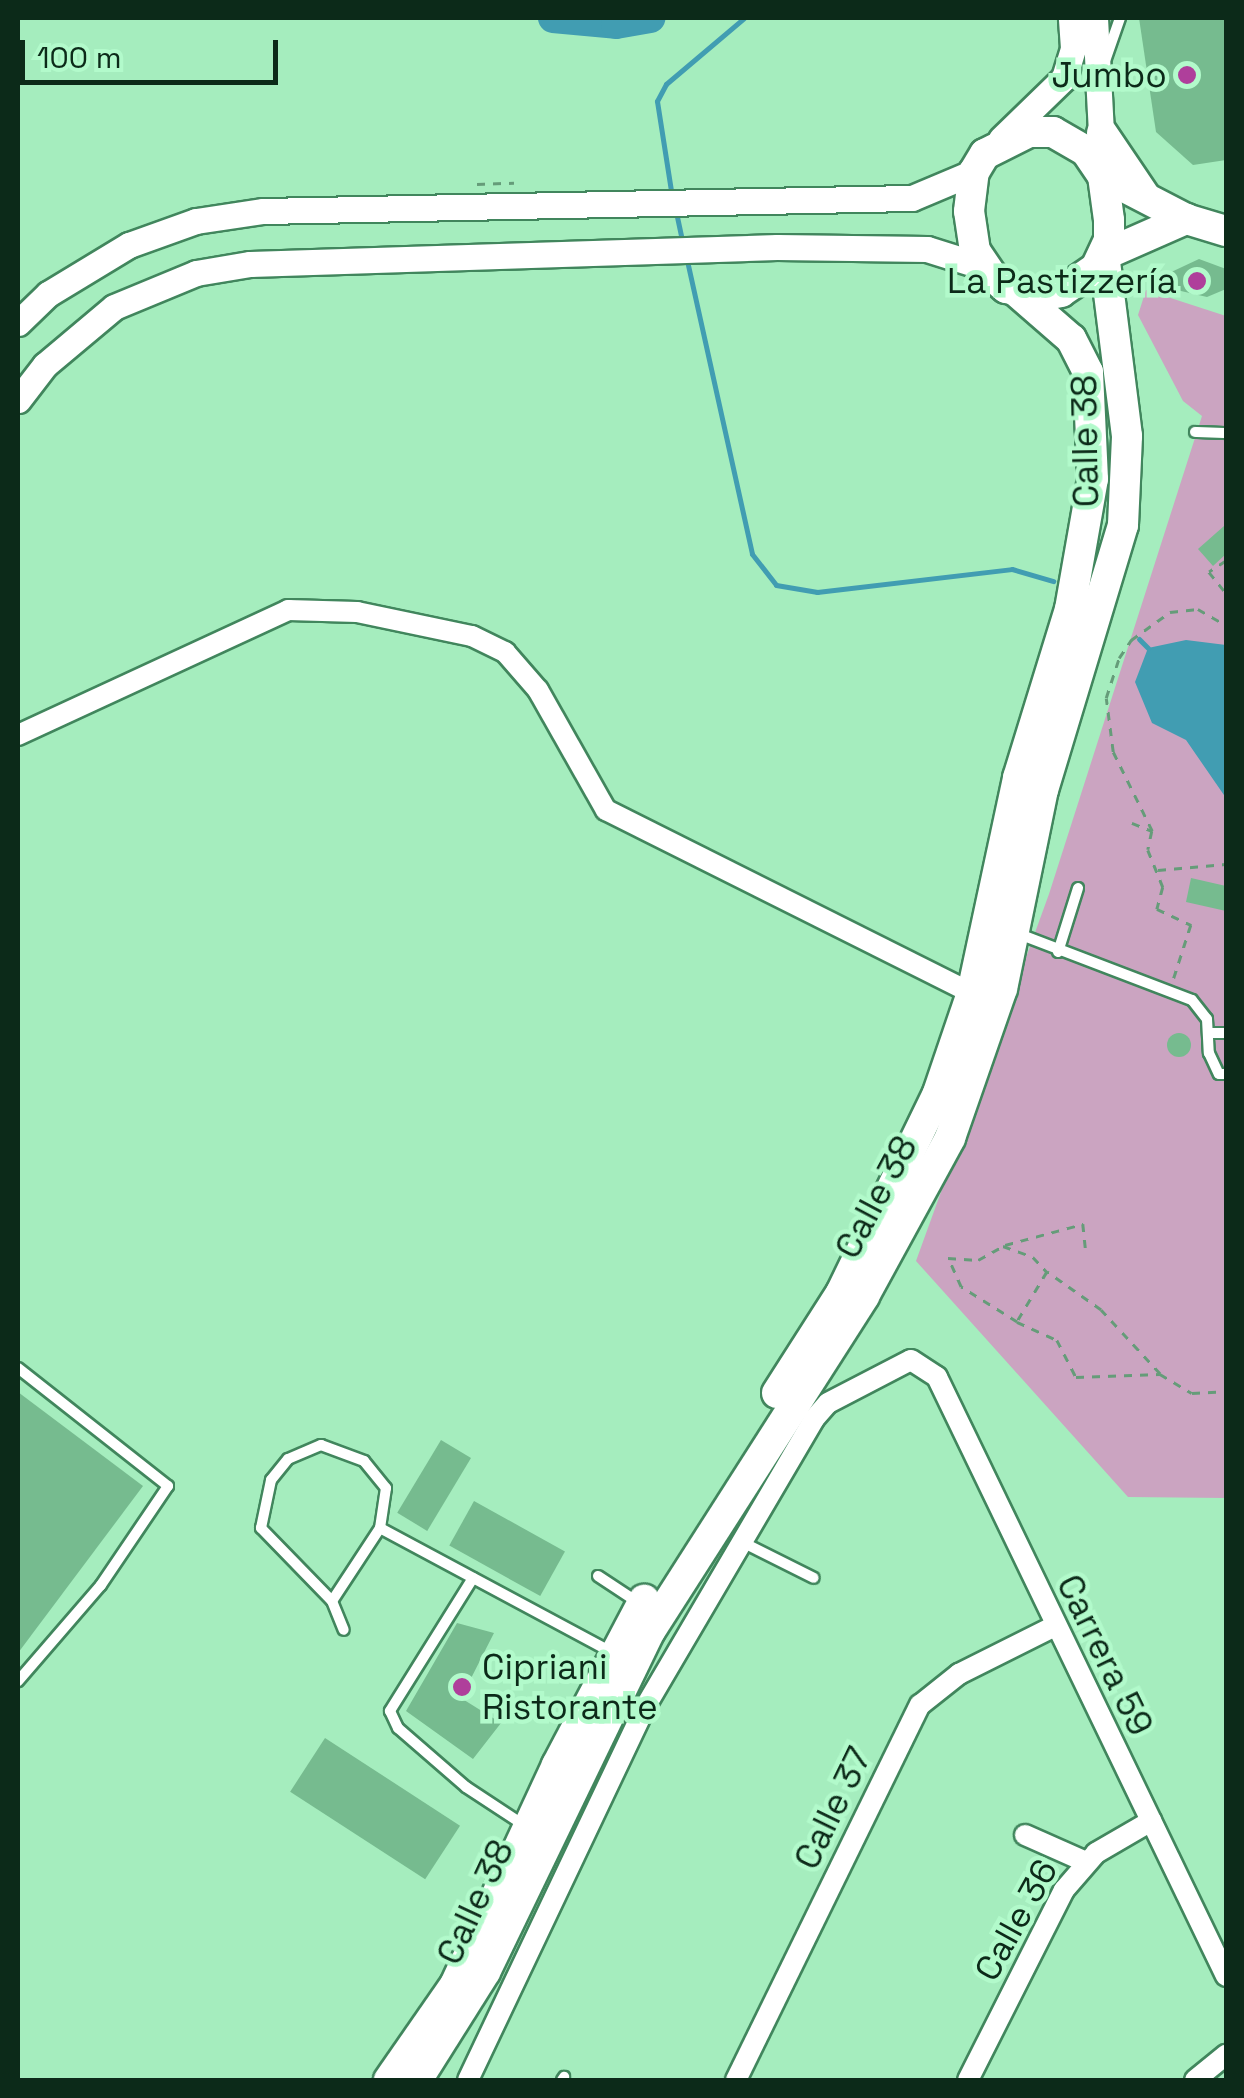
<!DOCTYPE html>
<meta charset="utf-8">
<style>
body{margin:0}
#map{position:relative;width:1244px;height:2098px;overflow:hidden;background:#a5edbe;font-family:"Space Grotesk",sans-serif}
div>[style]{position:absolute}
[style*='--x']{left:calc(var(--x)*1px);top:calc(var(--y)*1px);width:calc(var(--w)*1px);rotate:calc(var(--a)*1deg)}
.green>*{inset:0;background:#cba4c1}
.water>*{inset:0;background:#419db2}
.stream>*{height:5px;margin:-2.5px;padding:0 2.5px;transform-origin:2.5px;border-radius:2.5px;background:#419db2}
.river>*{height:30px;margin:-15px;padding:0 15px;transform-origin:15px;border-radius:15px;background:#419db2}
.building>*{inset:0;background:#76bb8f;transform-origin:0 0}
.round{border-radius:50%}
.path>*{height:2.5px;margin-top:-1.25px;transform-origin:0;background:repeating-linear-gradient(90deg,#659c79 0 8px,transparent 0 16px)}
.roads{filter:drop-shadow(2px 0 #41865d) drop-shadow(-2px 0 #41865d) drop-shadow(0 2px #41865d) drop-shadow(0 -2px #41865d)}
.service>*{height:10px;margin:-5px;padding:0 5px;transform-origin:5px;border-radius:5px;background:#fff}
.minor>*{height:20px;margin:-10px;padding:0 10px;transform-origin:10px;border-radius:10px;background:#fff}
.tertiary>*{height:25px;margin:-12.5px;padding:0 12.5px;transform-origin:12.5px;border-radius:12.5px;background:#fff}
.primary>*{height:30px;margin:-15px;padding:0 15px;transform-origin:15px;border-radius:15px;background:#fff}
.dots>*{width:28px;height:28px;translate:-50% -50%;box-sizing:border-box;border:5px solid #b2facb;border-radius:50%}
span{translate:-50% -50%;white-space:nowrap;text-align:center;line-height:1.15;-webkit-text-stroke:9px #b2facb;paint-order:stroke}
.poi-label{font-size:35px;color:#0c2a19}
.right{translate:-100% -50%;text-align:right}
.left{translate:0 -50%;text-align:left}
.street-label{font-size:35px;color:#0c2a19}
.frame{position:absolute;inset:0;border:20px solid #0c2a19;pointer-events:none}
.scale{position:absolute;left:20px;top:40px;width:258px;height:45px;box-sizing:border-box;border:5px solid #0c2a19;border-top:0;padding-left:12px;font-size:30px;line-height:35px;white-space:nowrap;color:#0c2a19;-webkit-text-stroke:8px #b2facb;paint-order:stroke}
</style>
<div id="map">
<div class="green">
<div style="clip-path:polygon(1146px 290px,1226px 316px,1226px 1498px,1128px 1497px,916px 1261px,1049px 894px,1202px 416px,1183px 401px,1138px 315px)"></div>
</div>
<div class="water">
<div style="clip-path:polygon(1186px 640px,1226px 645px,1226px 798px,1186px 740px,1152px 723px,1135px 682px,1148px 648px)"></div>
</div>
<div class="stream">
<div style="--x:672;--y:197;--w:97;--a:-98.9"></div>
<div style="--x:657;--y:101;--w:19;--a:-62"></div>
<div style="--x:666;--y:84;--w:102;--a:-40.2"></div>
<div style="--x:676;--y:212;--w:29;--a:78"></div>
<div style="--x:686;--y:256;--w:305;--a:77.5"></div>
<div style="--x:752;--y:554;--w:39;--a:52"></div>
<div style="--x:776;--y:585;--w:42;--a:9.7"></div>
<div style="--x:817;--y:592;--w:196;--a:-6.7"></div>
<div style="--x:1012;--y:569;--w:43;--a:16.3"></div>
<div style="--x:1139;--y:639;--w:13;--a:45"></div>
</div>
<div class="river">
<div style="--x:553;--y:18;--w:63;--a:5.4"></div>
<div style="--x:616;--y:24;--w:35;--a:-10"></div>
</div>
<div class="building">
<div style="clip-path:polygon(1139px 18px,1226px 18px,1226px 160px,1193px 165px,1156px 132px)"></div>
<div style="clip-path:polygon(1199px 259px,1226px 269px,1226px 289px,1207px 297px,1168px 288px,1167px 274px)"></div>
<div style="clip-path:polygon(1224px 526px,1226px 554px,1213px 566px,1198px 549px)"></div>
<div style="clip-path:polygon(1191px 878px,1226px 886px,1226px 911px,1186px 902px)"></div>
<div class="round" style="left:1167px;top:1033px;width:24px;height:24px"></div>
<div style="clip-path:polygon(18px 1392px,143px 1486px,18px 1653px)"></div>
<div style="left:441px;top:1440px;width:35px;height:85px;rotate:31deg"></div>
<div style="left:474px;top:1501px;width:104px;height:51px;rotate:29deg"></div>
<div style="clip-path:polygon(457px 1623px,494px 1633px,461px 1698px,501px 1723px,473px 1759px,406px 1711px)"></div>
<div style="left:325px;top:1738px;width:161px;height:64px;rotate:33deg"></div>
</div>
<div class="path">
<div style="--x:477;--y:184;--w:37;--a:-2"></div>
<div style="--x:1226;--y:561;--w:20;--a:147"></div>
<div style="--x:1209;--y:572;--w:27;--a:51"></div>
<div style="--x:1132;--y:823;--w:22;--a:22"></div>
<div style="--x:1152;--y:831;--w:19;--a:102"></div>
<div style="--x:1148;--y:850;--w:40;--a:68"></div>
<div style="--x:1163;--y:887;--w:23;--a:105"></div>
<div style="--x:1157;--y:909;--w:38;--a:25"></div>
<div style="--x:1191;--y:925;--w:56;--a:107.8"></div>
<div style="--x:1152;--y:831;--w:88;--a:-116.3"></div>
<div style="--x:1113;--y:752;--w:54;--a:-97.4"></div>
<div style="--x:1106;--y:698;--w:42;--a:-72"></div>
<div style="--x:1119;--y:658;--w:22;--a:-56"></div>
<div style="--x:1131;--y:640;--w:48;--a:-35.7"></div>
<div style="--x:1170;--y:612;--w:28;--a:-6"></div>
<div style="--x:1198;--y:609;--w:32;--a:30"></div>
<div style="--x:1158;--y:870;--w:68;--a:-5"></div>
<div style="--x:1005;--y:1245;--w:81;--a:-15.1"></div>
<div style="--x:1083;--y:1224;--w:30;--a:84"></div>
<div style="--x:1017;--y:1322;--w:66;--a:-148"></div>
<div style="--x:961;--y:1287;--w:32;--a:-114"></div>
<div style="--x:948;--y:1258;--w:30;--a:4"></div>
<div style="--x:978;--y:1260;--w:29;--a:-29"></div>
<div style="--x:1003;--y:1246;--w:32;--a:20"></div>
<div style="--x:1033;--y:1257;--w:21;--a:47"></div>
<div style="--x:1047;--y:1272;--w:58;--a:121"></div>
<div style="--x:1017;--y:1322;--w:44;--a:24.2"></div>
<div style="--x:1057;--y:1340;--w:42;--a:62.8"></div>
<div style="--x:1076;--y:1377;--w:84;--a:-2"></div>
<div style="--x:1160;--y:1374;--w:87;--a:-132.7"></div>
<div style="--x:1101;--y:1310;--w:66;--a:-144.9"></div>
<div style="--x:1160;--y:1374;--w:37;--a:31"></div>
<div style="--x:1192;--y:1393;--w:34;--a:-3"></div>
</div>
<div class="roads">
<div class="service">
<div style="--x:1105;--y:61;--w:46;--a:-70.8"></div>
<div style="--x:1195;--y:432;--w:31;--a:2"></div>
<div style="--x:1019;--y:934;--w:185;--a:20.9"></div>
<div style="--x:1192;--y:1000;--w:24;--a:52"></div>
<div style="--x:1207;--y:1019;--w:34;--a:87"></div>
<div style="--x:1209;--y:1053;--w:23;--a:65"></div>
<div style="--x:1219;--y:1074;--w:7;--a:0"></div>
<div style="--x:1058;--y:952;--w:67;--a:-72.6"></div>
<div style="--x:1209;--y:1033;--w:17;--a:0"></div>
<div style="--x:18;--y:1368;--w:191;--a:38.2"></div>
<div style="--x:168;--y:1486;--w:120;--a:124.1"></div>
<div style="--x:101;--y:1585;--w:127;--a:130.8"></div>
<div style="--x:380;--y:1528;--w:264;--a:28.2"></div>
<div style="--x:742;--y:1542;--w:80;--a:26.6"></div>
<div style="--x:598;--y:1576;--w:49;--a:33.4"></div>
<div style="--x:473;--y:1578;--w:157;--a:122"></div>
<div style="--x:390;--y:1711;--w:19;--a:65"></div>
<div style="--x:398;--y:1728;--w:90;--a:40.9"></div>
<div style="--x:466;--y:1787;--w:73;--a:33.3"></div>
<div style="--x:332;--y:1601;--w:102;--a:-134.2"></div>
<div style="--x:261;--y:1528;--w:49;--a:-78.2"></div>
<div style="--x:271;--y:1480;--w:27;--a:-51"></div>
<div style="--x:288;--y:1459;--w:36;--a:-23"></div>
<div style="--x:321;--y:1445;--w:46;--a:20.4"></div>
<div style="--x:364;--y:1461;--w:35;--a:51"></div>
<div style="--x:386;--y:1488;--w:40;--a:98.5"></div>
<div style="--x:380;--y:1528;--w:87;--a:123.3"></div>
<div style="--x:332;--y:1601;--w:31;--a:68"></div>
<div style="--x:562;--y:2080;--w:4;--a:-56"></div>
</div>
<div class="minor">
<div style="--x:18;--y:735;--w:298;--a:-24.8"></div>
<div style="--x:288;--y:610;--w:69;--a:1.7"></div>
<div style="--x:357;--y:612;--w:117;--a:11.8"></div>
<div style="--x:472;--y:636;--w:37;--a:26"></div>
<div style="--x:505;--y:652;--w:50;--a:49"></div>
<div style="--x:538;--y:690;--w:138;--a:60.5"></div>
<div style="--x:606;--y:810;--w:409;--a:26.6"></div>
<div style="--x:1025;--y:1835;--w:67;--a:23.9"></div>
<div style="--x:468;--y:2080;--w:411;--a:-64.6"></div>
<div style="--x:644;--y:1709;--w:336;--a:-59.6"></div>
<div style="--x:814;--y:1419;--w:21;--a:-49"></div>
<div style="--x:828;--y:1403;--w:93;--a:-27.4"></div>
<div style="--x:911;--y:1360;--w:31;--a:33"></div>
<div style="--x:937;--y:1377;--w:665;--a:64.24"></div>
<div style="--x:736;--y:2080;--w:418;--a:-63.9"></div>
<div style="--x:920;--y:1705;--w:50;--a:-38.5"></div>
<div style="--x:959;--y:1674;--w:105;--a:-26.6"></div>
<div style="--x:968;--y:2080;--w:213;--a:-63.2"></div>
<div style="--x:1064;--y:1890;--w:49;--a:-49.1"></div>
<div style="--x:1096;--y:1853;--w:64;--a:-30.2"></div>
<div style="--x:1195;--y:2080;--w:40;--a:-39"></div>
</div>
<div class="tertiary">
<div style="--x:1095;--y:18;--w:134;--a:87"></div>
<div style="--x:1001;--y:139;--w:88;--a:-44.1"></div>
<div style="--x:1064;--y:78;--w:31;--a:-73"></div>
<div style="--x:1073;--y:48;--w:30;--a:-94"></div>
<div style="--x:18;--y:323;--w:42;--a:-44"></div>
<div style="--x:48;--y:294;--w:95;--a:-31.2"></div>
<div style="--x:129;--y:245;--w:71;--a:-19.7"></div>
<div style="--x:196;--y:221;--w:68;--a:-8.5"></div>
<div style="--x:263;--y:211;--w:649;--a:-1.15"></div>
<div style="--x:912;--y:198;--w:67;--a:-22.8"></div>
<div style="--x:18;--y:400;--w:44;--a:-52.4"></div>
<div style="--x:45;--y:365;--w:90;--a:-40"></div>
<div style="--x:114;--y:307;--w:89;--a:-22.5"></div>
<div style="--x:196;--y:273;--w:55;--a:-9.5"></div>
<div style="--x:250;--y:264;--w:527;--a:-1.85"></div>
<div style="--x:777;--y:247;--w:150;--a:0.8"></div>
<div style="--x:927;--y:249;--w:60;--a:17.5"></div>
</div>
<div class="primary">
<div style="--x:1029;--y:132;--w:24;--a:0"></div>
<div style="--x:1053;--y:132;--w:38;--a:30"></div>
<div style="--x:1086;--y:151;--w:30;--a:56"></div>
<div style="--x:1103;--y:176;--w:44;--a:82.2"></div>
<div style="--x:1109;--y:220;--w:20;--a:90"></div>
<div style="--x:1109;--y:240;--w:31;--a:115"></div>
<div style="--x:1096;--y:268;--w:42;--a:145.6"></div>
<div style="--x:1061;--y:292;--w:20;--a:169"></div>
<div style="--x:1041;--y:296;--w:36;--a:-167"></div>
<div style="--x:1006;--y:288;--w:18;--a:-139"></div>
<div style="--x:992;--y:276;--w:30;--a:-124"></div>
<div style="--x:975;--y:251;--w:40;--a:-98.5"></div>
<div style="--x:969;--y:211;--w:39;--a:-83"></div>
<div style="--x:974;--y:172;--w:21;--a:-59"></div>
<div style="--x:985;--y:154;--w:49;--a:-26.6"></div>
<div style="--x:1102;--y:133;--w:75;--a:55.9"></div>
<div style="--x:1103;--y:176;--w:93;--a:27.4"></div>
<div style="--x:1186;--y:219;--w:42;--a:16.7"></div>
<div style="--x:777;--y:1393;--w:119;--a:-57.4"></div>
<div style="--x:841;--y:1293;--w:222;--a:-64.1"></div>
<div style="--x:938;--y:1093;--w:106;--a:-71.2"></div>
<div style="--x:972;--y:993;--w:220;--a:-77.9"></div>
<div style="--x:1018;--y:778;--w:177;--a:-72.9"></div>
<div style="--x:1070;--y:609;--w:132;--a:-80"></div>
<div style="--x:1093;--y:479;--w:107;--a:-92.7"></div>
<div style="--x:1088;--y:372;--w:37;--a:-117"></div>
<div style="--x:1071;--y:339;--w:72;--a:-139"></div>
<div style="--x:389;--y:2080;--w:116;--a:-55.2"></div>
<div style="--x:455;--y:1985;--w:242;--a:-65.1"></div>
<div style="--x:557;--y:1765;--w:187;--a:-62.2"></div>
<div style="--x:417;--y:2080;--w:128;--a:-57.8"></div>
<div style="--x:485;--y:1972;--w:379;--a:-64.2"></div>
<div style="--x:650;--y:1631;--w:398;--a:-57.4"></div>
<div style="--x:864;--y:1296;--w:180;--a:-61.4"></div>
<div style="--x:950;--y:1138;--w:158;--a:-70.8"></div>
<div style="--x:1002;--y:989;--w:203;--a:-78.4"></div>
<div style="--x:1043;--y:790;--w:277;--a:-73.2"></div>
<div style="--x:1123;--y:525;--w:89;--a:-87.4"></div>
<div style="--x:1127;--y:436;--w:182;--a:-97.2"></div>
<div style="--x:1104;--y:255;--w:90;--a:-23.7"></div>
</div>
</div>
<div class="dots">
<div style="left:1187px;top:75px;background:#af3f9b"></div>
<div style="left:1197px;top:281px;background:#af3f9b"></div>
<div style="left:462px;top:1687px;background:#af3f9b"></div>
</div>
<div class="poi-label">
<span class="right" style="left:1167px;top:75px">Jumbo</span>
<span class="right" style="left:1177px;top:281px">La Pastizzería</span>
<span class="left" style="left:482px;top:1687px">Cipriani<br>Ristorante</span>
</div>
<div class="street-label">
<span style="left:1085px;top:441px;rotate:-91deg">Calle 38</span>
<span style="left:876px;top:1197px;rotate:-62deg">Calle 38</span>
<span style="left:1105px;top:1655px;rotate:64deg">Carrera 59</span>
<span style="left:833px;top:1808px;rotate:-64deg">Calle 37</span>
<span style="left:475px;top:1902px;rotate:-65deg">Calle 38</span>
<span style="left:1016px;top:1920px;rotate:-61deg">Calle 36</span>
</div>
<div class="frame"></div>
<div class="scale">100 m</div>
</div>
